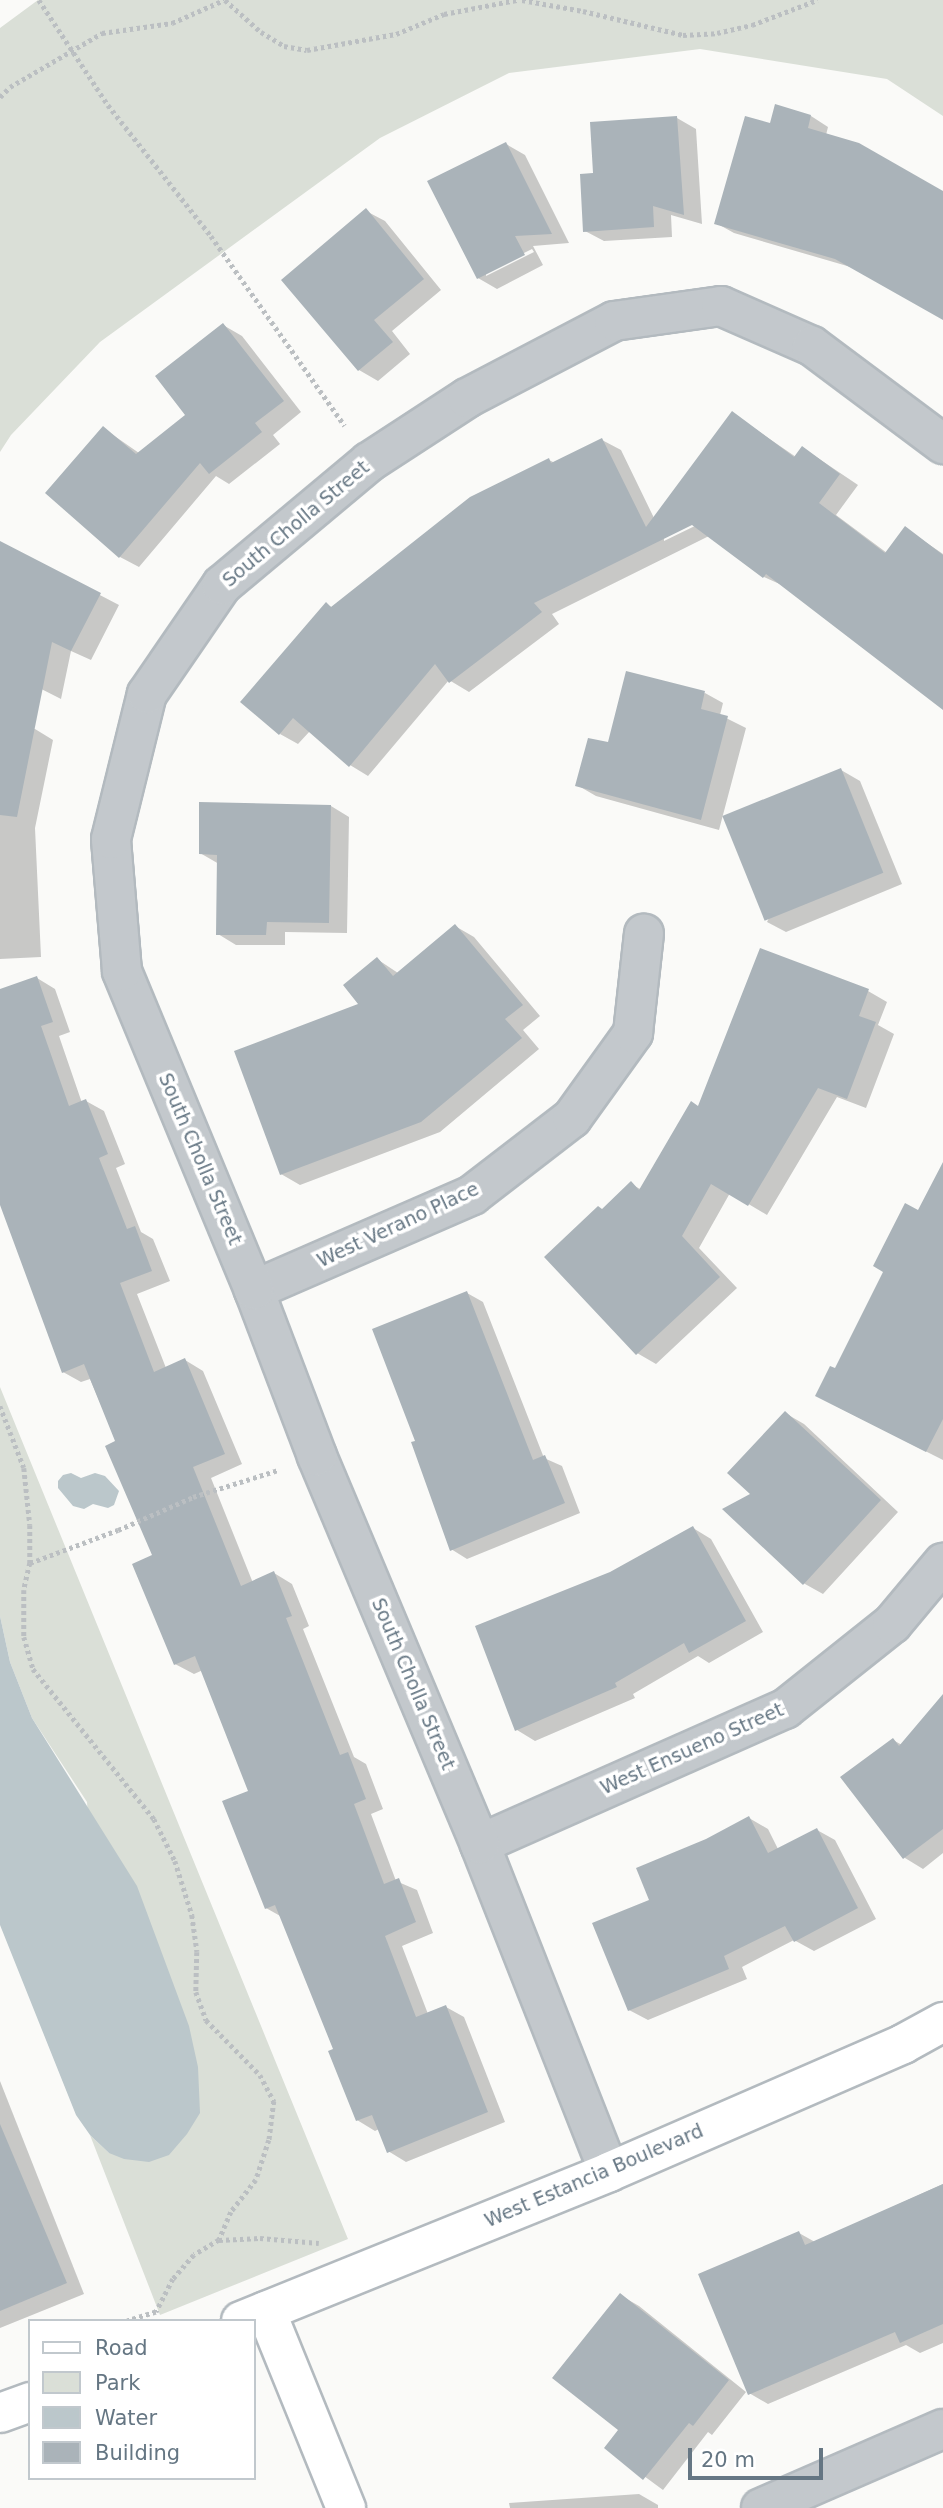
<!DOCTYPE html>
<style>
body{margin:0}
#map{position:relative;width:943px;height:2508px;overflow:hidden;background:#fafaf8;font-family:"DejaVu Sans",sans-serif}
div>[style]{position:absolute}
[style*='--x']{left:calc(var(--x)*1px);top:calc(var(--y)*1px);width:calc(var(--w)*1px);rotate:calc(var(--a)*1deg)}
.green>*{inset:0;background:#dadfd7}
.water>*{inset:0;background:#bbc7cb}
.shadow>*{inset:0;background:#0003}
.building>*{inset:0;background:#aab3b9;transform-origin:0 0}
.path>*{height:4.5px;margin-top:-2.25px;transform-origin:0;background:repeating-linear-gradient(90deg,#bbbfc2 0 3.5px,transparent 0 7px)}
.roads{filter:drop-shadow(2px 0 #b3babf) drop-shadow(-2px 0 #b3babf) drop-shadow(0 2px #b3babf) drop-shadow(0 -2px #b3babf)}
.street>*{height:38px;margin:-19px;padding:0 19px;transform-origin:19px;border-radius:19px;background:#c3c8cc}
.secondary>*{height:38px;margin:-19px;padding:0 19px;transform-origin:19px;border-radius:19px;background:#fff}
span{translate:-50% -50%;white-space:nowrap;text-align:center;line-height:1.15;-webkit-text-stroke:7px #fff;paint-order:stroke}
.street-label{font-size:19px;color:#657683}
.legend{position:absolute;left:28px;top:2319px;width:228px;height:161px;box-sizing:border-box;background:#fff;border:2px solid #c1c8cd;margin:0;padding:9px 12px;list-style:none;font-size:21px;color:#657683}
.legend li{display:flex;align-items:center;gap:14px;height:35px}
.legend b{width:35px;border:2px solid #c1c8cd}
.scale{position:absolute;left:688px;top:2448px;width:135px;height:32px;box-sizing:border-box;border:4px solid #657683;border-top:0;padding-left:9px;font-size:21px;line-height:24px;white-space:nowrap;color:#657683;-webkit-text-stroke:5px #fff;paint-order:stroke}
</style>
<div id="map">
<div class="green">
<div style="clip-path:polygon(38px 0,943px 0,943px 116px,887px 79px,700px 49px,509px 73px,380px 138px,100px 342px,11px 435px,0 452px,0 28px)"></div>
<div style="clip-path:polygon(0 1387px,348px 2239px,160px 2315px,90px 2135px,109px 2153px,87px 1802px,32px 1718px,10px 1662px,0 1616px)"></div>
</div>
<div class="water">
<div style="clip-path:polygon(71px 1473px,81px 1478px,95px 1473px,105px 1476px,119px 1491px,114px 1505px,108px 1508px,93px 1504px,84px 1509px,73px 1506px,58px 1488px,58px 1481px,63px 1475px)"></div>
<div style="clip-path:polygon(0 1616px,10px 1662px,32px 1718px,137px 1886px,189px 2026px,198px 2067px,200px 2113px,187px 2134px,169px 2155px,149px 2162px,124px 2159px,109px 2153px,90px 2135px,76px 2115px,0 1925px)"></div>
</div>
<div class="shadow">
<div style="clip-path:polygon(811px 116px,828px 127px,826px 135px,943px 193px,943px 318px,854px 268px,734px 233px,716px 223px,771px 125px)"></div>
<div style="clip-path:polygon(677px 118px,696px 129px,702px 224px,671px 215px,672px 237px,604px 241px,585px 231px)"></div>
<div style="clip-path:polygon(evenodd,506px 144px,525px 155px,569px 243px,533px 246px,543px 265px,497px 289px,478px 278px,506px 144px,532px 249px,534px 252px,486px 276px,486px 272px,532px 249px)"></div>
<div style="clip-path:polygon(366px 211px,385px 221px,441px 290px,392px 331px,410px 354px,378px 381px,359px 370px,283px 280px)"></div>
<div style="clip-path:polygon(223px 325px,242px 336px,301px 412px,273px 435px,280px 444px,229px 484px,216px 476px,139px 567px,120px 557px,48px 493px,103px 428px,139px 453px,187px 415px)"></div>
<div style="clip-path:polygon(evenodd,732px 413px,796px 457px,803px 448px,858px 485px,836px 515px,887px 553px,905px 528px,943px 554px,943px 708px,784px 586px,764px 577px,709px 536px,552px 614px,559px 624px,469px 692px,449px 680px,368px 776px,350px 765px,310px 731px,298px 744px,280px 734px,326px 604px,333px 608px,549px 460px,555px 463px,602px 440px,621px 450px,654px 518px,732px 413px,699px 520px,701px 523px,664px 541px,664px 537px,699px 520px)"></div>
<div style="clip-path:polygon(0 543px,119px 605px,91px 660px,71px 651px,61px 699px,0 668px)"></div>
<div style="clip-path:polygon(705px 693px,723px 703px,720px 715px,746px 728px,719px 830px,596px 796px,577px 785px,609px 744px)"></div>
<div style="clip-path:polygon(0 722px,35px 729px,53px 740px,35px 828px,41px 957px,0 959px)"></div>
<div style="clip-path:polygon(841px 770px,860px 781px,902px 884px,786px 932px,767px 922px)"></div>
<div style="clip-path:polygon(331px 806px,349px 817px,347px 933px,285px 932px,285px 945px,236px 945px,218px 934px,219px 864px,200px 853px)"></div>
<div style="clip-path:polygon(455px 926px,474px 937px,540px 1016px,523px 1030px,539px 1049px,440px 1132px,300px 1185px,281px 1174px,361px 1005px,377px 959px,398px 973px)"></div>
<div style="clip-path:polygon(37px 978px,55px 989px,70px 1032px,59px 1036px,82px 1103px,86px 1101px,104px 1111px,125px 1164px,116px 1168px,141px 1232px,153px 1239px,170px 1281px,137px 1294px,166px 1368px,185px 1360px,203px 1371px,242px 1464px,211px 1478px,253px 1583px,274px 1573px,292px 1584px,309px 1626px,303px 1629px,354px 1757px,366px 1764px,383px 1809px,371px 1814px,396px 1881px,417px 1890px,433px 1933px,402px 1946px,428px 2014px,446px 2007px,464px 2017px,505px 2122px,406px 2162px,388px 2151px,379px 2129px,375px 2131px,357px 2120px,336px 2050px,282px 1917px,266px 1908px,250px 1792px,203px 1670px,194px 1674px,175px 1664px,154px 1556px,117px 1442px,90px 1379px,81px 1382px,63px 1372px,0 1203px,0 991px)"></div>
<div style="clip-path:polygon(868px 991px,887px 1002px,878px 1025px,894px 1034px,866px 1108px,837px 1097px,767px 1215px,730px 1193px,699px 1248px,737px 1288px,656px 1364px,637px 1353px,603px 1211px,631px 1184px,642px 1190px,699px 1108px)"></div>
<div style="clip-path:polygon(943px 1166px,943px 1460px,836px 1406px,836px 1370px)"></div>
<div style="clip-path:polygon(467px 1293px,483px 1302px,544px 1458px,562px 1466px,580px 1513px,467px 1559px,451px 1549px,417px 1442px)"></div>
<div style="clip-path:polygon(785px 1413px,804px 1424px,898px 1512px,823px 1594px,805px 1584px,725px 1510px,753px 1494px)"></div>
<div style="clip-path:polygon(693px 1528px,711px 1539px,763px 1632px,709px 1663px,698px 1656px,633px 1694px,635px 1698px,535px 1741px,517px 1730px,611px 1574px)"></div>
<div style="clip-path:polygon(943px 1697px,943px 1853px,923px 1869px,905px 1858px,893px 1740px,902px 1745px)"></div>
<div style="clip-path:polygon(749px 1818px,768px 1829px,778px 1849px,817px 1830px,835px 1840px,876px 1919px,814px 1951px,794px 1940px,742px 1967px,747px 1979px,648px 2020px,629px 2010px,651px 1901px,707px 1840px)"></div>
<div style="clip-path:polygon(0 2081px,84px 2294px,0 2328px)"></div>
<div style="clip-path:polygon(943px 2184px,943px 2343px,920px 2353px,906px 2345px,768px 2404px,749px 2393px,799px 2233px,815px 2242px)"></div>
<div style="clip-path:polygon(620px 2295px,639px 2306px,746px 2392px,712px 2435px,708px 2432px,663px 2490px,606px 2448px,620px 2430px)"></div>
<div style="clip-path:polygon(639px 2494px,658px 2505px,658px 2508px,510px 2508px,509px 2503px)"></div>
</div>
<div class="building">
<div style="clip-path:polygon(775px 104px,811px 115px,808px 128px,859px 143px,943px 191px,943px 320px,835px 259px,714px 224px,745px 116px,770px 123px)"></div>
<div style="clip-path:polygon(677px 116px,684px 215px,653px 206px,654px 227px,583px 232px,580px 174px,593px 173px,590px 122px)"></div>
<div style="clip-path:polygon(506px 142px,552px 234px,515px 236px,525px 255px,477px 279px,427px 181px)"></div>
<div style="clip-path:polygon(366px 208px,424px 279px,374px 320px,393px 342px,358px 371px,281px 280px)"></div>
<div style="clip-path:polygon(223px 323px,284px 401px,255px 423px,262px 432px,209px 474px,200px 463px,119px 558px,45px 493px,103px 426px,136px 454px,185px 415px,155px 376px)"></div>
<div style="clip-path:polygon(732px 411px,794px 457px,802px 446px,840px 474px,819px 503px,885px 553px,905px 526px,943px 555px,943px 710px,766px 574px,763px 578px,692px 525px,534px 603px,542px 612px,449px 683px,435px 664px,349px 767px,293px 718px,279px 735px,240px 702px,326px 602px,331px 607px,470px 497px,549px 458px,551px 463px,602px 438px,646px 527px)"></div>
<div style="clip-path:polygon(0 541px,101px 593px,71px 651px,52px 642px,17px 817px,0 815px)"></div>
<div style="clip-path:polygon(626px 671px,705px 691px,701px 709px,728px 716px,701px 820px,575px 786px,588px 738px,608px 742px)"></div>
<div style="left:841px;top:768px;width:113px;height:128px;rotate:68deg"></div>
<div style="clip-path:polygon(199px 802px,331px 805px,329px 923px,267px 922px,266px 935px,216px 935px,217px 855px,199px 854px)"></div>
<div style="clip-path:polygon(455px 924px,523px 1005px,505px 1019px,522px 1038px,421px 1122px,280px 1175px,234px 1051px,358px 1004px,343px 985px,377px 957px,393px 976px)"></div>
<div style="clip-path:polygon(760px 948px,869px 989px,859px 1016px,876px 1022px,847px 1099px,818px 1088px,748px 1206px,711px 1184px,682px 1236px,720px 1277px,636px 1355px,544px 1257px,598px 1206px,602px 1209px,631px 1181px,639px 1190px,691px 1101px,698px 1106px)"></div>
<div style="clip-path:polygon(37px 976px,53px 1022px,41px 1026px,69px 1106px,86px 1099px,108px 1154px,99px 1158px,127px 1229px,135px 1226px,152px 1271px,120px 1283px,154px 1372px,185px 1358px,225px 1454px,193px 1467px,241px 1586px,274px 1571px,292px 1616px,286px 1618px,340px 1755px,348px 1752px,366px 1799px,354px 1804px,384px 1884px,399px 1878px,416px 1922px,385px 1936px,416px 2017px,446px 2005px,488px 2112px,387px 2153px,372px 2115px,356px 2121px,328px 2051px,333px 2049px,275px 1905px,265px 1909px,222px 1801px,248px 1791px,195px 1656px,174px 1665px,132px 1564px,152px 1555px,105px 1446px,115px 1441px,84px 1364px,62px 1373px,0 1205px,0 989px)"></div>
<div style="clip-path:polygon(943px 1162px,943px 1419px,926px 1452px,815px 1396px,830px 1366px,835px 1368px,883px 1272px,873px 1266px,905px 1203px,918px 1210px)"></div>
<div style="clip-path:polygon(467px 1291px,533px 1460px,545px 1455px,565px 1503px,450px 1551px,411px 1442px,415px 1441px,372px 1329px)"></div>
<div style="clip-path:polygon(785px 1411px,881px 1500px,803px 1585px,722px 1509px,750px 1494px,727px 1473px)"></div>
<div style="clip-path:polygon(693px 1526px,746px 1621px,689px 1653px,684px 1643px,615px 1683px,617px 1687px,515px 1731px,475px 1626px,610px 1572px)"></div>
<div style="clip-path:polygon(943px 1694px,943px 1829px,903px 1859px,840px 1777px,893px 1738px,899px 1746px)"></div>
<div style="clip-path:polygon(749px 1816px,768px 1853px,817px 1828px,858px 1908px,794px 1942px,785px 1926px,724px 1956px,729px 1969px,628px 2011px,592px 1923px,649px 1900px,636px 1868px,706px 1839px)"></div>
<div style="clip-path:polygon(0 2124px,67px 2283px,0 2311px)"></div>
<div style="clip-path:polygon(943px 2184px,943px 2324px,900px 2343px,895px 2332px,748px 2395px,698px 2274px,799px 2231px,805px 2245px)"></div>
<div style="clip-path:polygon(620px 2293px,729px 2380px,693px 2426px,689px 2423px,643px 2480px,604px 2448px,618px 2430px,552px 2378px)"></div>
</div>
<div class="path">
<div style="--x:39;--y:0;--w:126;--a:56.7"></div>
<div style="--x:108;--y:105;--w:167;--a:51.8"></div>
<div style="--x:211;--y:236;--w:232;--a:54.8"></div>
<div style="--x:225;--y:0;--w:48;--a:41.6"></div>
<div style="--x:261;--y:32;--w:27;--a:31"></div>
<div style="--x:284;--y:46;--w:23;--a:10"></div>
<div style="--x:307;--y:50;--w:90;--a:-10.2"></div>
<div style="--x:396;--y:34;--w:52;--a:-22.6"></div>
<div style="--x:444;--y:14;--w:74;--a:-10.9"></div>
<div style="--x:522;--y:0;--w:62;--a:10.2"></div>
<div style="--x:583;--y:11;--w:103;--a:13.5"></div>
<div style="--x:683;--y:35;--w:34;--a:-3"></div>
<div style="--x:717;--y:33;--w:36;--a:-13"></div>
<div style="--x:752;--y:25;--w:70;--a:-21"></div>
<div style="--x:0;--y:97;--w:14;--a:-45"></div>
<div style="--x:10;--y:87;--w:107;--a:-30.4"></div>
<div style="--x:102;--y:33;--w:71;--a:-8.1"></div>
<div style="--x:172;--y:23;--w:57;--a:-23.9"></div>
<div style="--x:0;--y:1406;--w:66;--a:68.8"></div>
<div style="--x:24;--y:1468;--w:57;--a:84"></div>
<div style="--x:30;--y:1525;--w:38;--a:90"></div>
<div style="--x:30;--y:1563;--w:28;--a:103"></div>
<div style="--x:24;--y:1590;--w:47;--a:90"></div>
<div style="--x:24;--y:1637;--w:33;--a:74"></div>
<div style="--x:33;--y:1669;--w:193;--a:51.1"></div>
<div style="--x:154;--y:1819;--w:47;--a:63.4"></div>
<div style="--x:175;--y:1861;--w:57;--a:72.5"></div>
<div style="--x:192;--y:1915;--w:37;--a:82"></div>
<div style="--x:197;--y:1952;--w:40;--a:91.4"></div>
<div style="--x:196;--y:1992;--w:30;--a:70"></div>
<div style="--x:206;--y:2020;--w:77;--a:45.5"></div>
<div style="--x:260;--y:2075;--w:30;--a:62"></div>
<div style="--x:274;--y:2101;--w:39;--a:97"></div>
<div style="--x:269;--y:2140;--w:42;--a:108"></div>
<div style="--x:256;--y:2180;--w:41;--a:128"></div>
<div style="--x:231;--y:2212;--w:30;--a:113"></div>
<div style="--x:219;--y:2240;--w:29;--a:149"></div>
<div style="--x:194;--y:2255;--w:32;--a:131"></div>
<div style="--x:173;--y:2279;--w:37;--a:117"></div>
<div style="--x:156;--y:2312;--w:30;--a:163"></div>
<div style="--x:30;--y:1563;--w:94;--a:-20.6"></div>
<div style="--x:118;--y:1530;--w:82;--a:-23.7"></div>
<div style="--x:193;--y:1497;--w:89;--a:-17.6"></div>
<div style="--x:219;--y:2240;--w:41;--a:-2.8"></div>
<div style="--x:260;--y:2238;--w:59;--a:4.8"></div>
</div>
<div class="roads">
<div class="street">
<div style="--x:254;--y:1290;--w:238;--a:-23.5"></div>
<div style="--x:472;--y:1195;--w:126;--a:-37.6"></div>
<div style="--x:572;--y:1118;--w:105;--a:-54.3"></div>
<div style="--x:633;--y:1033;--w:100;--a:-83.7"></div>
<div style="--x:480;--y:1844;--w:334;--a:-23.9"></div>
<div style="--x:785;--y:1709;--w:137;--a:-38.5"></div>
<div style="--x:892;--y:1624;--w:80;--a:-50.1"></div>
<div style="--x:609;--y:2172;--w:352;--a:-111.5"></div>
<div style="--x:480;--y:1844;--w:421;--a:-112.8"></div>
<div style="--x:317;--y:1456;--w:178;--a:-110.8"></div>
<div style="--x:254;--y:1290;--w:345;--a:-112.5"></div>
<div style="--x:122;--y:971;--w:132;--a:-94.8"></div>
<div style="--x:111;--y:839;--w:149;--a:-76.1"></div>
<div style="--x:147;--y:694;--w:132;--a:-55.5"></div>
<div style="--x:222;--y:585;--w:192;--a:-39.9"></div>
<div style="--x:369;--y:462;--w:117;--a:-33.1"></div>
<div style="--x:467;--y:398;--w:166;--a:-27.6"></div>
<div style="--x:614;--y:321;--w:108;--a:-8"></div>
<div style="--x:721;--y:306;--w:99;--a:23.7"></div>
<div style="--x:812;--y:346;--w:164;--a:36.8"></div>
<div style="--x:761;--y:2508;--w:198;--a:-23.5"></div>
</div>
<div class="secondary">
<div style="--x:266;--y:2311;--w:213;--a:67.9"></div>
<div style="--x:241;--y:2321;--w:397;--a:-22"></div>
<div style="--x:609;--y:2172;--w:321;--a:-23.5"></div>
<div style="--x:903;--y:2044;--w:46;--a:-28.8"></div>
<div style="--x:0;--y:2413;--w:32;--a:-20"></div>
</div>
</div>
<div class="street-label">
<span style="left:296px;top:524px;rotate:-40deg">South Cholla Street</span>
<span style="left:200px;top:1159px;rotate:67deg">South Cholla Street</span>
<span style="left:398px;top:1225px;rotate:-25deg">West Verano Place</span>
<span style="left:413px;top:1684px;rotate:67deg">South Cholla Street</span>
<span style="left:692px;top:1749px;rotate:-24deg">West Ensueno Street</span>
<span style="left:594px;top:2176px;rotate:-23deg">West Estancia Boulevard</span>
</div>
<ul class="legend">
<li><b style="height:9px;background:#fff"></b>Road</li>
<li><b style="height:19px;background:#dadfd7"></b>Park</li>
<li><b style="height:19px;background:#bbc7cb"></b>Water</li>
<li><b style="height:19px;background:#aab3b9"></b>Building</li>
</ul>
<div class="scale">20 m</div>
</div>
